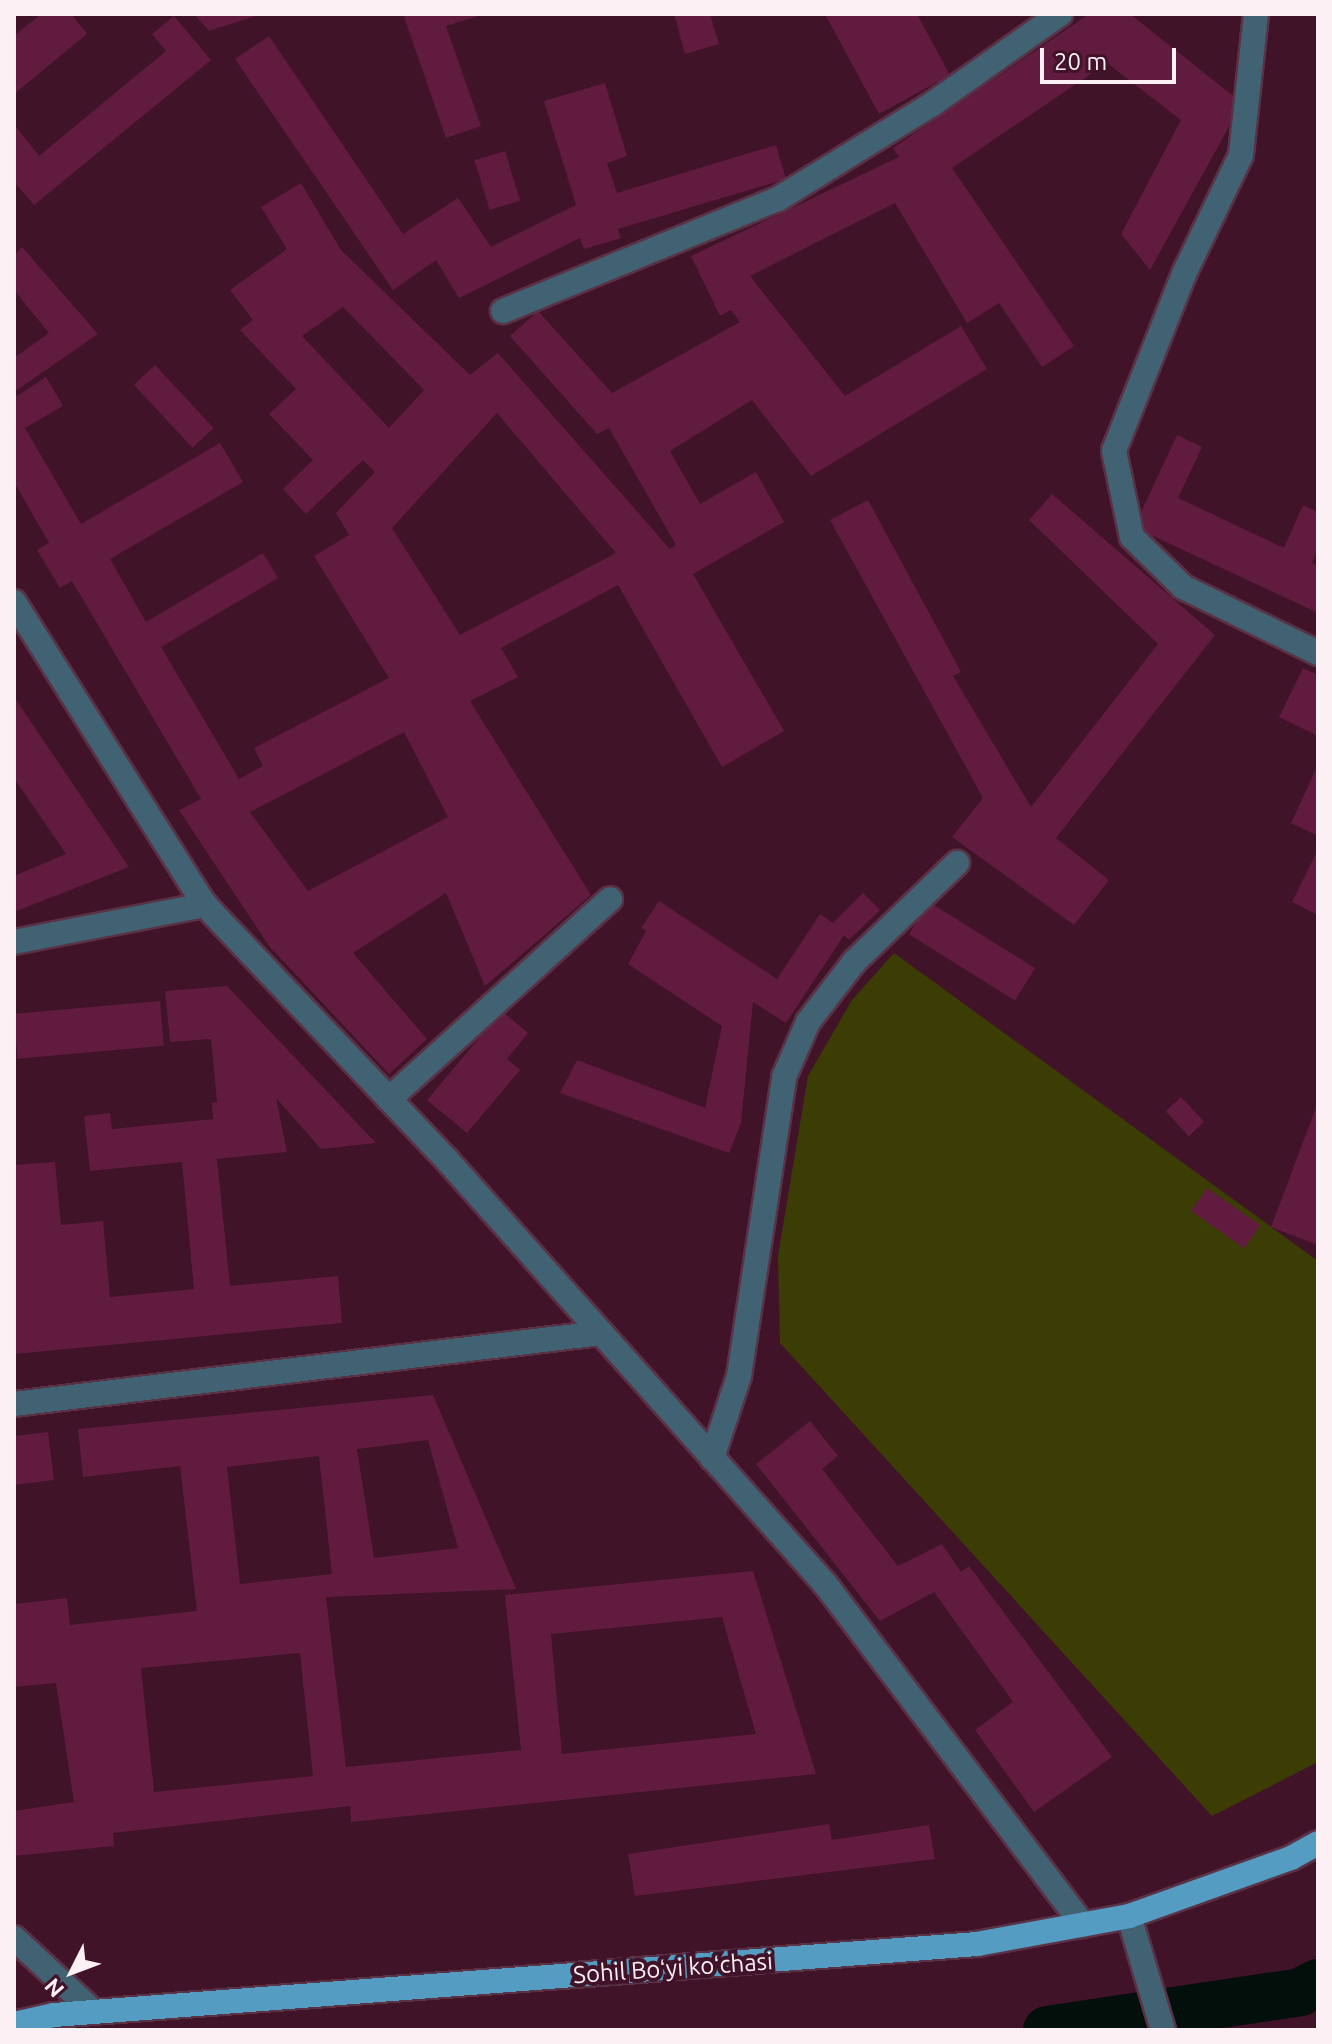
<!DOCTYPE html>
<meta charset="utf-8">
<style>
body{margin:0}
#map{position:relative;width:1332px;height:2044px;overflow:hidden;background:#401329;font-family:Ubuntu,sans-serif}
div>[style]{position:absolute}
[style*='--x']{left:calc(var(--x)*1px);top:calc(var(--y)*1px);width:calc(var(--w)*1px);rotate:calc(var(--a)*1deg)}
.green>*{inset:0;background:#3b3d04}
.canal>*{height:48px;margin:-24px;padding:0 24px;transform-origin:24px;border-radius:24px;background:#030f0b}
.building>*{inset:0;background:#601b3f;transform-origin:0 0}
.roads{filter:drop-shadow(2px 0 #5a3246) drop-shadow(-2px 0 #5a3246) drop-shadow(0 2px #5a3246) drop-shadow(0 -2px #5a3246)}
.minor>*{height:24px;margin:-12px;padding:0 12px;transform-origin:12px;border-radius:12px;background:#406273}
.major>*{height:24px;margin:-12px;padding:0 12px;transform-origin:12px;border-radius:12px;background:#549cc1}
span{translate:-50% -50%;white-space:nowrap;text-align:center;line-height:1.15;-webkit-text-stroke:8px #401329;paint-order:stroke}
.street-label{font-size:24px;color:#fcf0f5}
.frame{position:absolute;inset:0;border:16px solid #fcf0f5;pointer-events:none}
.north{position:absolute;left:32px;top:1932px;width:80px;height:80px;-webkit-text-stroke:6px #401329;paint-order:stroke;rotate:228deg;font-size:22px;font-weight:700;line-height:32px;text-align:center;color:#fcf0f5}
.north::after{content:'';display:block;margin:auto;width:28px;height:36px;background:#fcf0f5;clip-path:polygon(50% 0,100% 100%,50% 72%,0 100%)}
.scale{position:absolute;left:1040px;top:48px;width:136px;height:36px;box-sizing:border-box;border:4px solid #fcf0f5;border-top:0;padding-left:10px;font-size:24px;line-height:28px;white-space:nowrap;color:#fcf0f5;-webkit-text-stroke:6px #401329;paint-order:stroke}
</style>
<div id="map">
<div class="green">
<div style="clip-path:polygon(894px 953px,1318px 1261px,1318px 1762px,1212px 1816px,780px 1343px,778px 1256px,808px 1076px,852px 1000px)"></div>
</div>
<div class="canal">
<div style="--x:1047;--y:2030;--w:256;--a:-8.5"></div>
<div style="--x:1300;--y:1992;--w:20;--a:-27"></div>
</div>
<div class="building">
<div style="clip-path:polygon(41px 14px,71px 14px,87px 34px,14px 94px,14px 36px)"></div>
<div style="clip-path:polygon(194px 14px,258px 14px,258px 15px,209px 31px)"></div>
<div style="clip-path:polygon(403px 14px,484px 14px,446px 26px,481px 126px,446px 138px)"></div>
<div style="clip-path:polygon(674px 14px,710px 14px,719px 44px,685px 54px)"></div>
<div style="clip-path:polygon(825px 14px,917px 14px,950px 75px,879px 114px)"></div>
<div style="clip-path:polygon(evenodd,1089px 14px,1130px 14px,1242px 103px,1150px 270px,1121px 234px,1181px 120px,1107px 63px,952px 168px,1074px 346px,1042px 367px,999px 303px,967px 323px,895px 203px,750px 276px,845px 396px,961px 326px,987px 369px,811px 476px,752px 400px,670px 451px,700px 504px,756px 472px,784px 522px,693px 574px,784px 731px,722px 767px,618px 585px,501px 648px,518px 677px,470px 701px,591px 895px,485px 986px,446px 893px,353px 953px,427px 1039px,389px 1074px,269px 946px,179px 810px,201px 799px,72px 581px,60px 588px,37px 550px,49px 543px,14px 482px,14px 398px,46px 377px,63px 406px,25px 428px,81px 524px,220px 443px,243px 482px,110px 559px,146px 622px,263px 553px,278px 578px,161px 647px,239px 779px,263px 766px,254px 748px,389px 678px,314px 556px,349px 535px,336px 513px,375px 472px,363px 460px,306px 514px,283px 489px,313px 460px,269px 414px,296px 389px,240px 330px,253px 320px,230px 290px,287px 249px,261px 207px,301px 183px,341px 250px,470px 375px,498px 353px,670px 549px,676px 545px,609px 428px,597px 434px,510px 336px,538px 311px,612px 393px,740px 322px,731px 310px,720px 316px,691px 256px,899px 157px,893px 148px,1089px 14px,343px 307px,424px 390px,389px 428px,302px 336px,343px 307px,1089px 14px,497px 413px,616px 553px,460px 635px,392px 528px,497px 413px,1089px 14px,404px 732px,448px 817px,308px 891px,250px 812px,404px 732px)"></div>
<div style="clip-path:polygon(174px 16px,211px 60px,34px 205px,14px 182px,14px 124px,39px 156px,166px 51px,152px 34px)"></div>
<div style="clip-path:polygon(269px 36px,403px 234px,458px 198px,491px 247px,576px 205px,544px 101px,605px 83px,627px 156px,607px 163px,617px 193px,776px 145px,786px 179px,618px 229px,621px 238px,584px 249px,580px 238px,459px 298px,436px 260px,393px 290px,235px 59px)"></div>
<div style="left:505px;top:151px;width:52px;height:32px;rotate:73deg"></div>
<div style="clip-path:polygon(22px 247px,98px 334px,14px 392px,14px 358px,49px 333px,14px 290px,14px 256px)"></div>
<div style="left:155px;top:365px;width:86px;height:29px;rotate:47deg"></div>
<div style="clip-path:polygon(1177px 435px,1202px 447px,1178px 498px,1284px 548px,1303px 505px,1318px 512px,1318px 549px,1312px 563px,1318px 566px,1318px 613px,1134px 527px)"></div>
<div style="clip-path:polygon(1052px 494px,1215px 635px,1056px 838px,1109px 880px,1074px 925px,952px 837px,983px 798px,830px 520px,868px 500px,961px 672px,953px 676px,1031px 807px,1158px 644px,1029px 520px)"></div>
<div style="clip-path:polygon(1303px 668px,1318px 675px,1318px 736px,1279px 717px)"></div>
<div style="clip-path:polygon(14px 697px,129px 867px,14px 912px,14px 876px,66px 854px,14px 778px)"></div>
<div style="clip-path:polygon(1318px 765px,1318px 836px,1291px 823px)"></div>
<div style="clip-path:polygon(1318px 849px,1318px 915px,1292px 902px)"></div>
<div style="clip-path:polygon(863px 893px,880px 910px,849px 940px,844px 935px,786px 1023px,753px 1002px,741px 1123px,729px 1153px,560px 1093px,577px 1060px,705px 1108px,722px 1026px,628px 964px,646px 931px,641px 928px,659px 901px,777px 979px,820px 914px,833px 923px)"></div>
<div style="left:929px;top:902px;width:125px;height:38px;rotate:32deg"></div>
<div style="clip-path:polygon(227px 986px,376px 1143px,321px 1149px,276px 1098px,287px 1152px,217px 1159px,230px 1286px,338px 1276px,342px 1323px,14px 1354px,14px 1165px,55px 1162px,61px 1225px,103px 1221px,110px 1297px,194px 1289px,182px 1162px,90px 1171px,84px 1116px,110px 1113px,112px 1129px,213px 1119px,212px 1103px,217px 1102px,211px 1039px,170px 1042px,165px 991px)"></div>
<div style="left:160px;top:1001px;width:45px;height:147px;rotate:85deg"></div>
<div style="clip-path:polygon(502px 1011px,528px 1033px,507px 1059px,520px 1070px,467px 1133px,427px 1100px)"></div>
<div style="left:1181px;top:1097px;width:34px;height:21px;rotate:47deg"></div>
<div style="clip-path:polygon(1318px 1102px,1318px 1245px,1271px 1227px)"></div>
<div style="left:1207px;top:1188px;width:65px;height:28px;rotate:35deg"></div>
<div style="clip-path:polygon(evenodd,433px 1395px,516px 1589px,326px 1597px,346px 1767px,521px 1750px,505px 1595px,753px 1571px,816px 1774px,351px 1822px,350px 1806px,113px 1833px,114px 1846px,14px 1856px,14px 1811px,74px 1802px,56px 1683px,14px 1687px,14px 1604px,67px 1598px,70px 1625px,197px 1611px,180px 1466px,83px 1477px,78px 1429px,433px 1395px,428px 1440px,458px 1548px,374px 1558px,357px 1449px,428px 1440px,433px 1395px,319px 1456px,332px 1574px,240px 1584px,227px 1467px,319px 1456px,433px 1395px,722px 1617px,756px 1734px,562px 1754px,551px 1634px,722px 1617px,433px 1395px,300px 1653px,313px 1776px,154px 1792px,141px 1668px,300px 1653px)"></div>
<div style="clip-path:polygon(810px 1421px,838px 1456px,822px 1469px,898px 1566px,942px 1544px,961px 1572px,969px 1566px,1112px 1757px,1034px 1812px,975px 1730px,1013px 1702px,934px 1592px,880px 1621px,756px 1464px)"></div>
<div style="clip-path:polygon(48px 1432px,54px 1480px,14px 1485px,14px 1436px)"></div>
<div style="clip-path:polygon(829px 1824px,832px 1840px,929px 1825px,935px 1859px,635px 1896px,628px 1854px)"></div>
</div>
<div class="roads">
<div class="minor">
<div style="--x:1256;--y:14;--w:142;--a:96.1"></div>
<div style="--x:1241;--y:155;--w:132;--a:115.6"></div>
<div style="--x:1184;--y:274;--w:190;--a:111.6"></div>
<div style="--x:1114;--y:451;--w:88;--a:78.2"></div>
<div style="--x:1132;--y:537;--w:71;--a:44.4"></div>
<div style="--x:1183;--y:587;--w:150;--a:26.1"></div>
<div style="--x:503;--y:311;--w:297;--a:-22.2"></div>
<div style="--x:778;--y:199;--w:180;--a:-31.6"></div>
<div style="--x:931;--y:105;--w:158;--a:-35.2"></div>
<div style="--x:14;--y:602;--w:358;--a:57.8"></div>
<div style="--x:205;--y:905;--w:352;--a:46.5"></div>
<div style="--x:447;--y:1160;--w:569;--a:48.27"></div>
<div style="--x:826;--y:1585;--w:426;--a:52.9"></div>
<div style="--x:14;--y:942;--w:195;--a:-11"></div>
<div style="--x:389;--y:1099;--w:298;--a:-42.1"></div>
<div style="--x:14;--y:1404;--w:591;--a:-6.9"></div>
<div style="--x:712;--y:1458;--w:86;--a:-71.8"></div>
<div style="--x:739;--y:1376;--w:302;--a:-81.4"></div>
<div style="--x:784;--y:1077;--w:60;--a:-66.4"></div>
<div style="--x:808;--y:1022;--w:76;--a:-52.5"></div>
<div style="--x:854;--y:962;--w:143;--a:-43.9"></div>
<div style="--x:1129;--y:1916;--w:119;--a:73.4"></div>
<div style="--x:14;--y:1938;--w:109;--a:42.8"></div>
</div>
<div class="major">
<div style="--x:14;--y:2024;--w:41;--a:-12.7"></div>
<div style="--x:54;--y:2015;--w:926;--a:-4.4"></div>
<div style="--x:977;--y:1944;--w:155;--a:-10.4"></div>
<div style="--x:1129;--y:1916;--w:172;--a:-19.7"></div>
<div style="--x:1291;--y:1858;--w:31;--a:-29"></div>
</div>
</div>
<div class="street-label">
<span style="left:673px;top:1968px;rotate:-4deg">Sohil Boʻyi koʻchasi</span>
</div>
<div class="frame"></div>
<div class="north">N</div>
<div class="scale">20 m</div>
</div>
